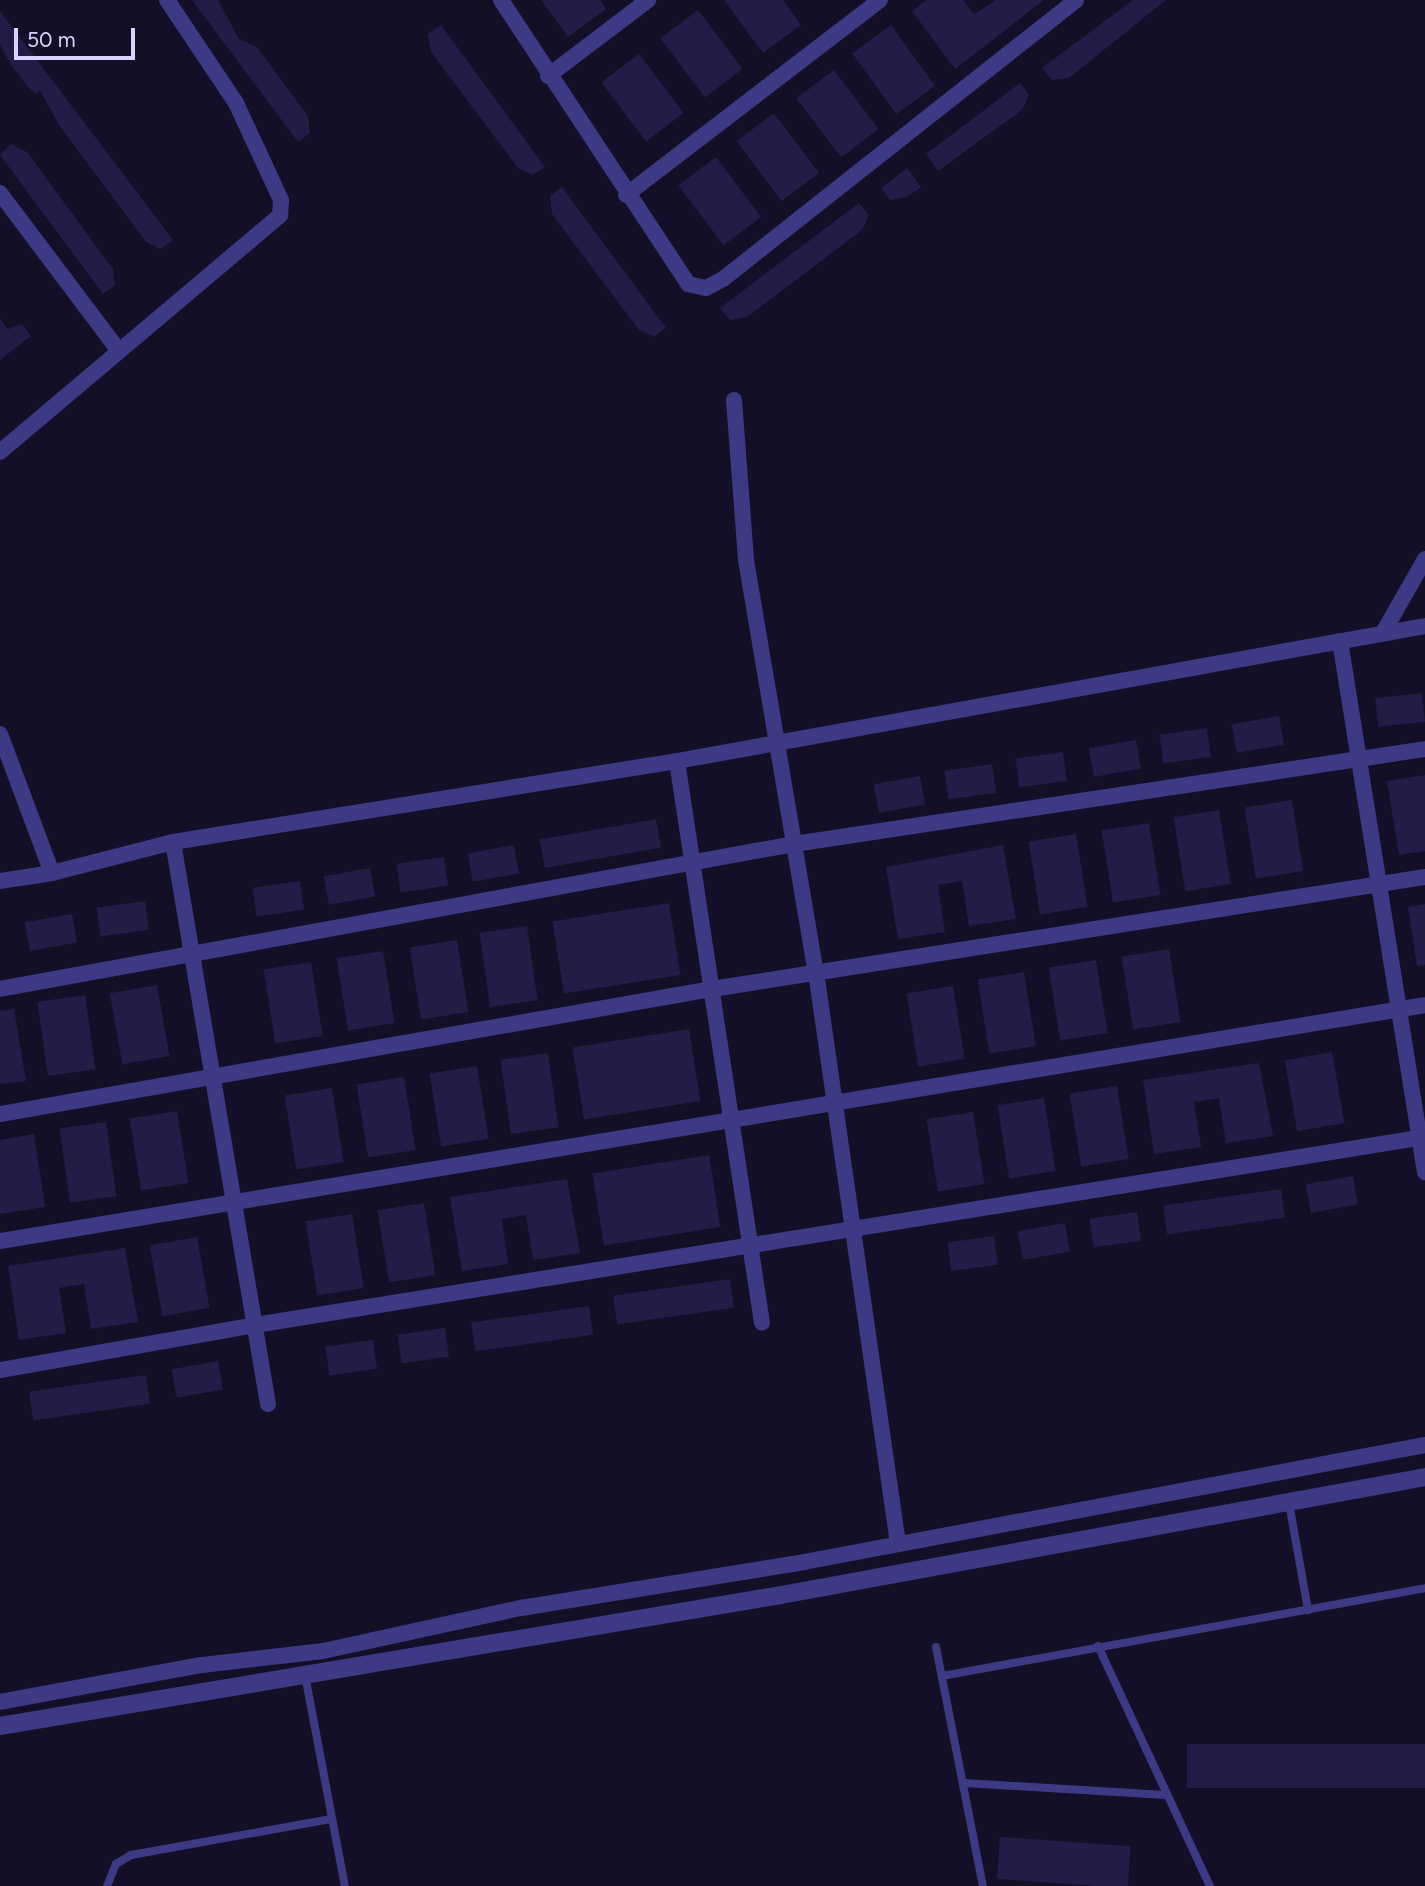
<!DOCTYPE html>
<style>
body{margin:0}
#map{position:relative;width:1425px;height:1886px;overflow:hidden;background:#130f26;font-family:Figtree,sans-serif}
div>[style]{position:absolute}
[style*='--x']{left:calc(var(--x)*1px);top:calc(var(--y)*1px);width:calc(var(--w)*1px);rotate:calc(var(--a)*1deg)}
.building>*{inset:0;background:#241b47;transform-origin:0 0}
.service>*{height:8px;margin:-4px;padding:0 4px;transform-origin:4px;border-radius:4px;background:#3d3a85}
.minor>*{height:16px;margin:-8px;padding:0 8px;transform-origin:8px;border-radius:8px;background:#3d3a85}
.tertiary>*{height:18px;margin:-9px;padding:0 9px;transform-origin:9px;border-radius:9px;background:#3d3a85}
span{translate:-50% -50%;white-space:nowrap;text-align:center;line-height:1.15;-webkit-text-stroke:5px #130f26;paint-order:stroke}
.scale{position:absolute;left:14px;top:28px;width:121px;height:32px;box-sizing:border-box;border:4px solid #d9d4ff;border-top:0;padding-left:9px;font-size:21px;line-height:24px;white-space:nowrap;color:#d9d4ff;-webkit-text-stroke:5px #130f26;paint-order:stroke}
</style>
<div id="map">
<div class="building">
<div style="clip-path:polygon(192px 0,218px 0,239px 39px,257px 47px,308px 116px,310px 133px,298px 142px)"></div>
<div style="clip-path:polygon(541px 0,600px 0,606px 9px,568px 37px)"></div>
<div style="clip-path:polygon(724px 0,783px 0,801px 25px,763px 53px)"></div>
<div style="clip-path:polygon(926px 0,963px 0,974px 15px,995px 0,1044px 0,955px 69px,912px 11px)"></div>
<div style="clip-path:polygon(1133px 0,1166px 0,1069px 78px,1052px 80px,1042px 68px)"></div>
<div style="left:698px;top:10px;width:74px;height:47px;rotate:53deg"></div>
<div style="clip-path:polygon(0 11px,173px 240px,161px 249px,146px 242px,59px 125px,40px 90px,36px 94px,28px 87px,11px 65px,0 45px)"></div>
<div style="clip-path:polygon(441px 25px,545px 167px,533px 175px,518px 168px,431px 52px,428px 34px)"></div>
<div style="left:891px;top:25px;width:75px;height:48px;rotate:54deg"></div>
<div style="left:639px;top:54px;width:74px;height:47px;rotate:53deg"></div>
<div style="left:834px;top:70px;width:74px;height:47px;rotate:53deg"></div>
<div style="clip-path:polygon(1020px 83px,1029px 95px,1022px 110px,938px 171px,926px 154px)"></div>
<div style="left:774px;top:113px;width:75px;height:47px;rotate:53deg"></div>
<div style="clip-path:polygon(11px 144px,27px 152px,113px 269px,115px 285px,103px 294px,0 155px)"></div>
<div style="left:716px;top:157px;width:75px;height:47px;rotate:53deg"></div>
<div style="clip-path:polygon(907px 168px,921px 187px,907px 197px,890px 200px,881px 188px)"></div>
<div style="clip-path:polygon(562px 187px,666px 328px,654px 337px,639px 330px,552px 214px,550px 196px)"></div>
<div style="clip-path:polygon(859px 203px,869px 215px,862px 230px,747px 317px,730px 320px,720px 308px)"></div>
<div style="clip-path:polygon(0 319px,8px 329px,22px 324px,31px 336px,0 360px)"></div>
<div style="left:1422px;top:693px;width:29px;height:47px;rotate:84deg"></div>
<div style="left:1279px;top:716px;width:29px;height:48px;rotate:80deg"></div>
<div style="left:1207px;top:728px;width:29px;height:48px;rotate:82deg"></div>
<div style="left:1136px;top:740px;width:29px;height:48px;rotate:80deg"></div>
<div style="left:1063px;top:752px;width:29px;height:48px;rotate:82deg"></div>
<div style="left:992px;top:764px;width:29px;height:48px;rotate:82deg"></div>
<div style="clip-path:polygon(1425px 775px,1425px 851px,1399px 855px,1387px 781px)"></div>
<div style="left:920px;top:776px;width:29px;height:47px;rotate:80deg"></div>
<div style="left:1292px;top:800px;width:72px;height:48px;rotate:81deg"></div>
<div style="left:1219px;top:810px;width:75px;height:46px;rotate:81deg"></div>
<div style="left:656px;top:819px;width:29px;height:118px;rotate:80deg"></div>
<div style="left:1149px;top:823px;width:73px;height:48px;rotate:81deg"></div>
<div style="left:1076px;top:834px;width:74px;height:48px;rotate:81deg"></div>
<div style="left:514px;top:845px;width:29px;height:47px;rotate:80deg"></div>
<div style="clip-path:polygon(1003px 845px,1016px 919px,969px 926px,962px 881px,938px 885px,945px 932px,898px 939px,886px 867px)"></div>
<div style="left:444px;top:857px;width:29px;height:48px;rotate:82deg"></div>
<div style="left:370px;top:868px;width:29px;height:47px;rotate:80deg"></div>
<div style="left:300px;top:881px;width:29px;height:48px;rotate:82deg"></div>
<div style="left:145px;top:901px;width:29px;height:49px;rotate:82deg"></div>
<div style="left:669px;top:903px;width:73px;height:118px;rotate:81deg"></div>
<div style="clip-path:polygon(1425px 904px,1425px 965px,1417px 966px,1408px 907px)"></div>
<div style="left:72px;top:914px;width:29px;height:48px;rotate:80deg"></div>
<div style="left:527px;top:926px;width:75px;height:48px;rotate:82deg"></div>
<div style="left:457px;top:940px;width:73px;height:48px;rotate:81deg"></div>
<div style="left:1169px;top:949px;width:74px;height:48px;rotate:81deg"></div>
<div style="left:383px;top:951px;width:73px;height:47px;rotate:81deg"></div>
<div style="left:1096px;top:960px;width:74px;height:48px;rotate:81deg"></div>
<div style="left:311px;top:962px;width:75px;height:48px;rotate:81deg"></div>
<div style="left:1024px;top:972px;width:75px;height:47px;rotate:81deg"></div>
<div style="left:157px;top:985px;width:72px;height:48px;rotate:80deg"></div>
<div style="left:953px;top:986px;width:74px;height:47px;rotate:81deg"></div>
<div style="left:85px;top:995px;width:75px;height:48px;rotate:82deg"></div>
<div style="clip-path:polygon(14px 1009px,26px 1081px,0 1084px,0 1011px)"></div>
<div style="left:689px;top:1029px;width:73px;height:118px;rotate:81deg"></div>
<div style="left:1332px;top:1052px;width:72px;height:48px;rotate:80deg"></div>
<div style="left:548px;top:1053px;width:75px;height:48px;rotate:82deg"></div>
<div style="clip-path:polygon(1259px 1063px,1273px 1136px,1226px 1143px,1219px 1098px,1194px 1102px,1201px 1147px,1154px 1154px,1143px 1080px)"></div>
<div style="left:477px;top:1066px;width:74px;height:48px;rotate:81deg"></div>
<div style="left:404px;top:1077px;width:74px;height:48px;rotate:81deg"></div>
<div style="left:1117px;top:1086px;width:74px;height:48px;rotate:81deg"></div>
<div style="left:332px;top:1088px;width:75px;height:48px;rotate:81deg"></div>
<div style="left:1044px;top:1098px;width:74px;height:47px;rotate:81deg"></div>
<div style="left:177px;top:1111px;width:73px;height:48px;rotate:81deg"></div>
<div style="left:973px;top:1112px;width:73px;height:47px;rotate:81deg"></div>
<div style="left:106px;top:1122px;width:75px;height:47px;rotate:82deg"></div>
<div style="clip-path:polygon(34px 1134px,45px 1207px,0 1214px,0 1140px)"></div>
<div style="left:709px;top:1155px;width:73px;height:118px;rotate:81deg"></div>
<div style="left:1353px;top:1176px;width:29px;height:48px;rotate:80deg"></div>
<div style="clip-path:polygon(567px 1179px,580px 1253px,533px 1260px,526px 1215px,502px 1219px,508px 1264px,462px 1271px,450px 1197px)"></div>
<div style="left:1281px;top:1189px;width:29px;height:119px;rotate:82deg"></div>
<div style="left:424px;top:1203px;width:73px;height:47px;rotate:81deg"></div>
<div style="left:1137px;top:1212px;width:29px;height:48px;rotate:82deg"></div>
<div style="left:352px;top:1214px;width:75px;height:47px;rotate:81deg"></div>
<div style="left:1065px;top:1223px;width:29px;height:48px;rotate:80deg"></div>
<div style="left:994px;top:1236px;width:29px;height:47px;rotate:82deg"></div>
<div style="left:197px;top:1237px;width:72px;height:48px;rotate:80deg"></div>
<div style="clip-path:polygon(125px 1248px,138px 1322px,91px 1329px,84px 1284px,59px 1288px,66px 1333px,19px 1340px,8px 1266px)"></div>
<div style="left:730px;top:1279px;width:29px;height:118px;rotate:82deg"></div>
<div style="left:589px;top:1306px;width:29px;height:119px;rotate:82deg"></div>
<div style="left:445px;top:1328px;width:29px;height:48px;rotate:82deg"></div>
<div style="left:373px;top:1340px;width:29px;height:48px;rotate:82deg"></div>
<div style="left:218px;top:1361px;width:29px;height:47px;rotate:80deg"></div>
<div style="left:146px;top:1375px;width:29px;height:118px;rotate:82deg"></div>
<div style="left:1425px;top:1744px;width:44px;height:238px;rotate:90deg"></div>
<div style="left:1000px;top:1837px;width:131px;height:42px;rotate:4deg"></div>
</div>
<div class="service">
<div style="--x:1289;--y:1503;--w:109;--a:79.9"></div>
<div style="--x:1098;--y:1646;--w:265;--a:65"></div>
<div style="--x:936;--y:1647;--w:244;--a:78.9"></div>
<div style="--x:305;--y:1675;--w:215;--a:79.3"></div>
<div style="--x:942;--y:1676;--w:491;--a:-10.3"></div>
<div style="--x:964;--y:1783;--w:202;--a:3.4"></div>
<div style="--x:107;--y:1886;--w:24;--a:-68"></div>
<div style="--x:116;--y:1864;--w:17;--a:-31"></div>
<div style="--x:131;--y:1855;--w:204;--a:-10.2"></div>
</div>
<div class="minor">
<div style="--x:501;--y:0;--w:340;--a:56.6"></div>
<div style="--x:688;--y:284;--w:18;--a:13"></div>
<div style="--x:706;--y:288;--w:19;--a:-28"></div>
<div style="--x:723;--y:279;--w:450;--a:-38.3"></div>
<div style="--x:548;--y:76;--w:126;--a:-37.2"></div>
<div style="--x:0;--y:193;--w:198;--a:53"></div>
<div style="--x:626;--y:195;--w:320;--a:-37.5"></div>
<div style="--x:734;--y:400;--w:160;--a:85.7"></div>
<div style="--x:746;--y:560;--w:418;--a:80.4"></div>
<div style="--x:816;--y:972;--w:578;--a:81.84"></div>
<div style="--x:0;--y:452;--w:367;--a:-40.2"></div>
<div style="--x:280;--y:215;--w:15;--a:-86"></div>
<div style="--x:281;--y:200;--w:107;--a:-114.9"></div>
<div style="--x:236;--y:103;--w:124;--a:-123.8"></div>
<div style="--x:1384;--y:631;--w:83;--a:-60.3"></div>
<div style="--x:1340;--y:641;--w:538;--a:80.91"></div>
<div style="--x:0;--y:734;--w:148;--a:69.5"></div>
<div style="--x:677;--y:761;--w:568;--a:81.4"></div>
<div style="--x:173;--y:842;--w:570;--a:80.41"></div>
<div style="--x:0;--y:881;--w:53;--a:-8.7"></div>
<div style="--x:52;--y:873;--w:125;--a:-14.4"></div>
<div style="--x:173;--y:842;--w:510;--a:-9.13"></div>
<div style="--x:677;--y:761;--w:760;--a:-10.23"></div>
<div style="--x:0;--y:989;--w:807;--a:-10.35"></div>
<div style="--x:794;--y:844;--w:638;--a:-8.56"></div>
<div style="--x:0;--y:1114;--w:723;--a:-9.96"></div>
<div style="--x:712;--y:989;--w:722;--a:-8.93"></div>
<div style="--x:0;--y:1241;--w:1444;--a:-9.4"></div>
<div style="--x:0;--y:1370;--w:259;--a:-10"></div>
<div style="--x:255;--y:1325;--w:1185;--a:-9.13"></div>
<div style="--x:0;--y:1702;--w:205;--a:-10.4"></div>
<div style="--x:202;--y:1665;--w:122;--a:-6.6"></div>
<div style="--x:323;--y:1651;--w:203;--a:-12.3"></div>
<div style="--x:521;--y:1608;--w:287;--a:-9.2"></div>
<div style="--x:804;--y:1562;--w:632;--a:-10.67"></div>
</div>
<div class="tertiary">
<div style="--x:0;--y:1726;--w:792;--a:-9.52"></div>
<div style="--x:781;--y:1595;--w:655;--a:-10.38"></div>
</div>
<div class="scale">50 m</div>
</div>
